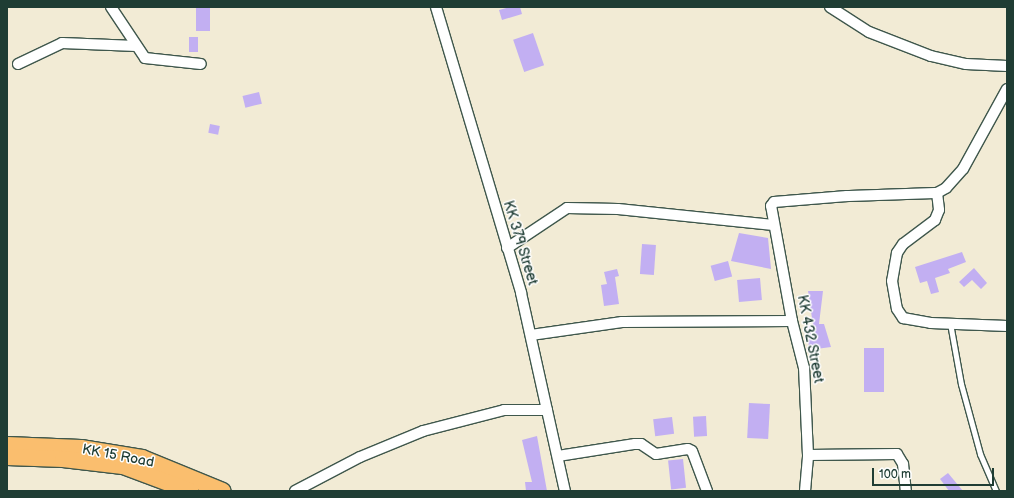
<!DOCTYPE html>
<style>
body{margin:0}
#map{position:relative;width:1014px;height:498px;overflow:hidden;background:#f2ebd5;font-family:"Balsamiq Sans",sans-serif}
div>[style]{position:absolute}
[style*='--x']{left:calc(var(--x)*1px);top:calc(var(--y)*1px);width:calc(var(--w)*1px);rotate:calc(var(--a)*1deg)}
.building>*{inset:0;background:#c2aff2;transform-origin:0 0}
.roads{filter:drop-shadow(1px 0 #3f574c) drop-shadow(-1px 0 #3f574c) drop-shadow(0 1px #3f574c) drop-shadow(0 -1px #3f574c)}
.service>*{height:5px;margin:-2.5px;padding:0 2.5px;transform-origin:2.5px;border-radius:2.5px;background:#fff}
.minor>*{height:10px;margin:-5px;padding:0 5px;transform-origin:5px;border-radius:5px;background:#fff}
.trunk>*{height:16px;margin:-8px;padding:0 8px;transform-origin:8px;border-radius:8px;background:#fabe6e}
span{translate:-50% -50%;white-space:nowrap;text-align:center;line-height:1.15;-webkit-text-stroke:3px #fff;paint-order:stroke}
.street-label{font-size:14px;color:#1f3d34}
.frame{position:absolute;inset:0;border:8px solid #1f3d34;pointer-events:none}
.scale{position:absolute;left:872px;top:468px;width:122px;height:18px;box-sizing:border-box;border:2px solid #1f3d34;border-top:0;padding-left:5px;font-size:12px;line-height:14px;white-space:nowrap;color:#1f3d34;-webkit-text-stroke:3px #fff;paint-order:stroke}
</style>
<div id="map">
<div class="building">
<div style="left:196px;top:7px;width:14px;height:24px"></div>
<div style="clip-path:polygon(510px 7px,520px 7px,522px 14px,502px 20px,499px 10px)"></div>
<div style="left:533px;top:33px;width:34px;height:21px;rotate:71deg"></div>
<div style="left:189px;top:37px;width:9px;height:15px"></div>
<div style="left:259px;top:92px;width:12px;height:17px;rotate:76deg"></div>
<div style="left:210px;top:124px;width:10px;height:9px;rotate:11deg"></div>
<div style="clip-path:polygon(739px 233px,768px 238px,771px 269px,731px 261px)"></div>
<div style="left:642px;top:244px;width:14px;height:30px;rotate:4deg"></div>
<div style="clip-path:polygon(962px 252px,966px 262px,948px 269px,950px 273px,935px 278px,939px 292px,931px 294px,927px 281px,920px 283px,915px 267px)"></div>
<div style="left:728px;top:261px;width:16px;height:18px;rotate:75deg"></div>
<div style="clip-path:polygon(974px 268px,987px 283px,981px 289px,972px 280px,964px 287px,959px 282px)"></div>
<div style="clip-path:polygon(617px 269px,619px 276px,615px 277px,619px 304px,604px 306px,601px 285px,607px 284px,604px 272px)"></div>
<div style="left:760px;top:278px;width:22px;height:23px;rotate:85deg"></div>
<div style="clip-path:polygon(808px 291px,823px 291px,819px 324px,824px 324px,831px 347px,809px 350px,807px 326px,813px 325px)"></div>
<div style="left:864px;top:348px;width:20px;height:44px"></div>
<div style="left:749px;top:403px;width:21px;height:35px;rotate:3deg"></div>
<div style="left:706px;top:416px;width:20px;height:13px;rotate:87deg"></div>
<div style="left:672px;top:417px;width:17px;height:19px;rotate:83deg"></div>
<div style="clip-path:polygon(537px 436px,547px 491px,526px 491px,525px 482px,532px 482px,522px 440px)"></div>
<div style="left:683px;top:459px;width:29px;height:15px;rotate:84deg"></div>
<div style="clip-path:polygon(948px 473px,963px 491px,949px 491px,940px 479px)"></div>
</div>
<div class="roads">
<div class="service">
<div style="--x:950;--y:323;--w:62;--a:79.8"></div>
<div style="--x:961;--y:384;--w:73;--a:74.8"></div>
<div style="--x:980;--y:454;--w:40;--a:66.6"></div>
</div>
<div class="minor">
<div style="--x:111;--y:7;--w:61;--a:56.3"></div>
<div style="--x:145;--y:58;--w:56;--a:6.1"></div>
<div style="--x:436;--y:7;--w:298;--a:73.4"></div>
<div style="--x:521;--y:293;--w:203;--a:77.5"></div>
<div style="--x:830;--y:7;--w:46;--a:32.7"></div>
<div style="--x:869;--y:32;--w:66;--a:21.2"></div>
<div style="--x:931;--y:56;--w:36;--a:13"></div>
<div style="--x:966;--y:64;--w:41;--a:2.8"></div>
<div style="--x:18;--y:64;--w:49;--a:-25.5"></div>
<div style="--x:62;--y:43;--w:74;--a:2.3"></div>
<div style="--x:1007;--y:89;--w:91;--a:118.8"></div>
<div style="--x:963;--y:169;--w:25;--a:132"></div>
<div style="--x:946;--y:188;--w:10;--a:151"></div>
<div style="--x:937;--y:193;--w:17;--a:83"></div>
<div style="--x:939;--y:210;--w:11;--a:112"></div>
<div style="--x:935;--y:220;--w:40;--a:143"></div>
<div style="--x:903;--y:244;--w:11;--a:124"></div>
<div style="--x:897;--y:253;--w:28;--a:100"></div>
<div style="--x:892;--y:281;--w:28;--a:80"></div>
<div style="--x:897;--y:309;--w:11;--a:56"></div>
<div style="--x:903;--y:318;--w:28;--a:10"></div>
<div style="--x:931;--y:323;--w:76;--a:2.3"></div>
<div style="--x:507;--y:248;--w:72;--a:-33.7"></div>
<div style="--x:567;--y:208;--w:51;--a:1.1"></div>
<div style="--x:618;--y:209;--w:156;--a:5.9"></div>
<div style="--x:531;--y:335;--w:92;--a:-8.1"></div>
<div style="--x:622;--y:322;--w:170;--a:-0.3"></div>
<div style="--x:808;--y:455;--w:89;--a:-0.6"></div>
<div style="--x:897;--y:454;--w:12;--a:59"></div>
<div style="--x:903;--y:464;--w:27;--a:84"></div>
<div style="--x:558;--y:456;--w:78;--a:-8.9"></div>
<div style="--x:635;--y:444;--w:6;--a:0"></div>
<div style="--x:641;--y:444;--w:18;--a:34"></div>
<div style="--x:656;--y:454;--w:32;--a:-9"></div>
<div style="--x:688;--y:449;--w:4;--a:27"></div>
<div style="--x:692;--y:451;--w:43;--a:69.4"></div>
<div style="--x:295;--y:491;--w:73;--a:-27.6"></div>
<div style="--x:360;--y:457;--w:68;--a:-22.4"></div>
<div style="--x:423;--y:431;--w:84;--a:-14.5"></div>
<div style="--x:504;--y:410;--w:43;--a:0"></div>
<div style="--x:805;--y:491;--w:36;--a:-85"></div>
<div style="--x:808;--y:455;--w:87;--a:-92.6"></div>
<div style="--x:804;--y:368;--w:49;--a:-104.3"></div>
<div style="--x:792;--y:321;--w:117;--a:-100.3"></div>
<div style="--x:771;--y:206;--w:5;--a:-53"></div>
<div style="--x:774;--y:202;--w:73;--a:-4.7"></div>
<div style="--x:847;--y:196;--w:90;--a:-1.9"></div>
</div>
<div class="trunk">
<div style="--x:7;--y:445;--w:74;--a:2.3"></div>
<div style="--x:81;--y:448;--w:62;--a:9.3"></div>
<div style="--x:142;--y:458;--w:87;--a:22.2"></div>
<div style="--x:7;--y:457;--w:56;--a:2"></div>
<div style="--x:63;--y:459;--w:60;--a:6.7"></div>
<div style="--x:123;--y:466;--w:72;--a:20.5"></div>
</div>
</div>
<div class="street-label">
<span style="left:520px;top:243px;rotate:73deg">KK 379 Street</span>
<span style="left:810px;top:339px;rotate:79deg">KK 432 Street</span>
<span style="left:118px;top:456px;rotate:11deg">KK 15 Road</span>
</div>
<div class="frame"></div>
<div class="scale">100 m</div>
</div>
